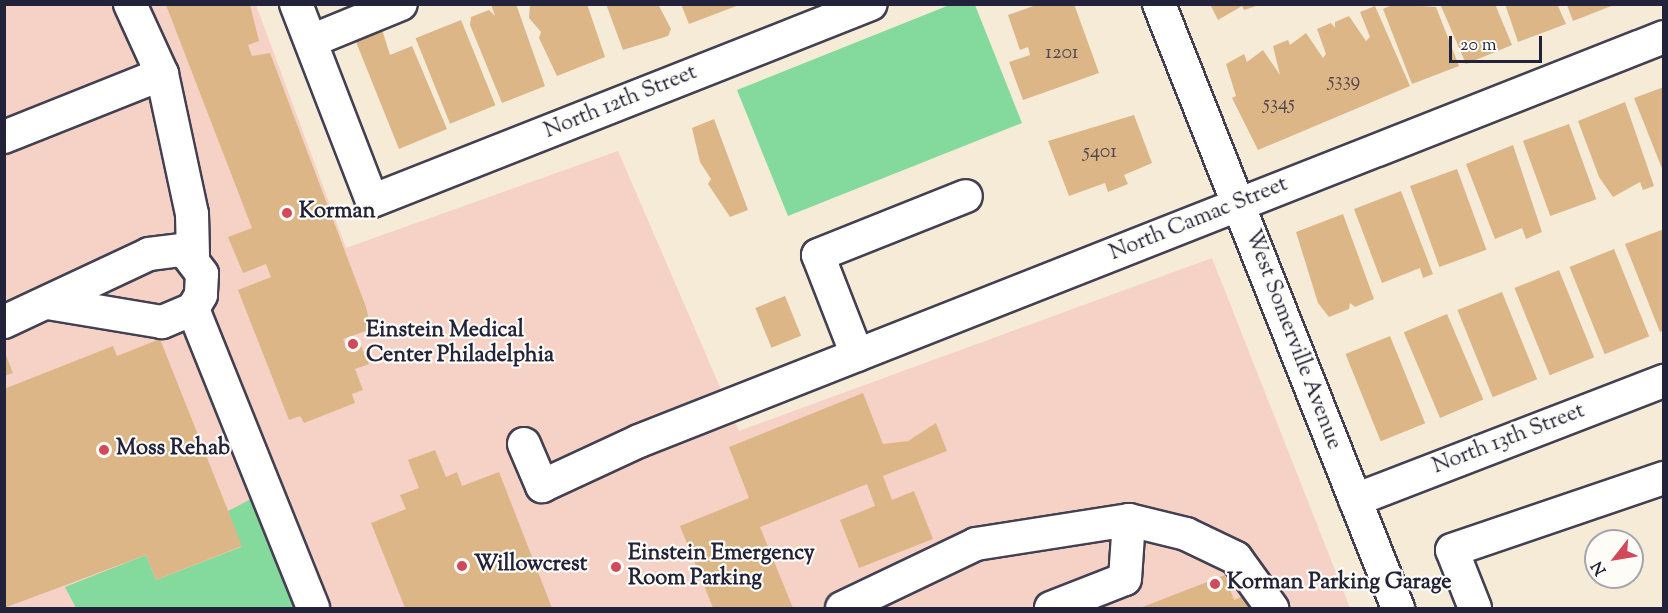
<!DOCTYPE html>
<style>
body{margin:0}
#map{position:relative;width:1668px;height:613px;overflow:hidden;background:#f6ebd7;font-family:"Sorts Mill Goudy",serif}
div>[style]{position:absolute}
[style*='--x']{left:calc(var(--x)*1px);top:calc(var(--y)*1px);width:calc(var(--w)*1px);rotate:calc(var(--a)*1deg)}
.built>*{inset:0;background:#f6d1c5}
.green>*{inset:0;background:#84d99c}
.building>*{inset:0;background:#ddb688;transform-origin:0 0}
.roads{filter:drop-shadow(2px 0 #424052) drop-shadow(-2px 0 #424052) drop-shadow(0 2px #424052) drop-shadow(0 -2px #424052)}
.minor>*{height:32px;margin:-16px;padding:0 16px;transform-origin:16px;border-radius:16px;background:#fff}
.dots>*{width:16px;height:16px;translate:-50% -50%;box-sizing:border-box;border:3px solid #fdfcf7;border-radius:50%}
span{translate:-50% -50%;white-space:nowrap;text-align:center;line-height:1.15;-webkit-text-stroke:4.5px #fdfcf7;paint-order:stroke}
.number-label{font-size:20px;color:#51474e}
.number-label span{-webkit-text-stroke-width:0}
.street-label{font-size:22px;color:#22223b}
.poi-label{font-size:22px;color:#22223b;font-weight:700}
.left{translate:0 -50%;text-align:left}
.frame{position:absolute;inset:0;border:6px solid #22223b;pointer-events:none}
.north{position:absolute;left:1584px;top:529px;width:60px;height:60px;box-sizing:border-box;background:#fdfcf7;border:2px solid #a5a5ac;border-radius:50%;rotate:239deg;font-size:16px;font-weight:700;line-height:24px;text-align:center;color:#22223b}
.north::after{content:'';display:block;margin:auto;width:21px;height:27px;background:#d1495b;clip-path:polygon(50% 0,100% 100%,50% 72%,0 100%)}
.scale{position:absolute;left:1449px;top:36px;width:93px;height:27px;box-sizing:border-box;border:3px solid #22223b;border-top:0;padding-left:8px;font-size:18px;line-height:21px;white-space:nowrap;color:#22223b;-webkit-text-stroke:4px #fdfcf7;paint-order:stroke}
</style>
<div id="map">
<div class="built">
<div style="clip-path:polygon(4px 5px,256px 5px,346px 248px,618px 151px,739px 431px,1212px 258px,1350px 608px,5px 608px)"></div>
</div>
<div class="green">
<div style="clip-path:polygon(952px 4px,975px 5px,1022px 123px,788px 216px,737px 90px)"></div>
<div style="clip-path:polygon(257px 496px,301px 608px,76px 608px,65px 587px,146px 555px,156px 580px,241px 547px,228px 511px)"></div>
</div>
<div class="building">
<div style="clip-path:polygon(491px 4px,516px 4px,545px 86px,502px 103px,470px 25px,471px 17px,489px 10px,495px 16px)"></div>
<div style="clip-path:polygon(530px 4px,587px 4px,605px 57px,557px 76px,539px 38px,541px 32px,529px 18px)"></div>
<div style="clip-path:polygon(606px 4px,658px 4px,671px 29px,668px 36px,623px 50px)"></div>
<div style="clip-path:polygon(681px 4px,739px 4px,739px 5px,689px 24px)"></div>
<div style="clip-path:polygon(1039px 4px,1074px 4px,1099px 73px,1023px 100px,1009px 62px,1030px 55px,1028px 47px,1020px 50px,1008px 15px)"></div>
<div style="clip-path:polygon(1210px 4px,1259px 4px,1259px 5px,1244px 10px,1242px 6px,1218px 20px)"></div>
<div style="clip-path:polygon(1394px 4px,1436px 7px,1459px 66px,1412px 84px,1383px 9px)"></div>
<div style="clip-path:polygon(1495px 4px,1512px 45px,1466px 64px,1441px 6px)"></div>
<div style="clip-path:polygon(1505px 4px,1557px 4px,1566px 24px,1518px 42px)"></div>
<div style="clip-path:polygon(166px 5px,250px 5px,259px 41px,248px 45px,252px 56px,270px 53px,366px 307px,371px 329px,343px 339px,348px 351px,361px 346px,369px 364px,355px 369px,363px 390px,352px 394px,355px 403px,304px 423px,300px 416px,289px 420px,238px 290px,271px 277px,266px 264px,243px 273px,228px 237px,252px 228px)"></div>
<div style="clip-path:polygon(1567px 5px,1614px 5px,1573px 21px)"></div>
<div style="clip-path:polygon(1375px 6px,1410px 86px,1258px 150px,1232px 98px,1236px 96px,1226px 64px,1244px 54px,1247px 62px,1263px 50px,1280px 75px,1273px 46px,1288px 40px,1290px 45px,1306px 33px,1323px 58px,1326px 54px,1317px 29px,1331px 23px,1335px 28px,1335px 22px,1349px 16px,1366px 41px,1370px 37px,1360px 12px)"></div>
<div style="clip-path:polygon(379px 20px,390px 55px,412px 46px,447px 129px,399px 149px,352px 32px)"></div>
<div style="left:461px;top:20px;width:92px;height:49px;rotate:68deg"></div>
<div style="clip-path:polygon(1664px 87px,1664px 171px,1663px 171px,1634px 98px)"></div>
<div style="clip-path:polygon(1625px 102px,1654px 186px,1643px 190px,1640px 182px,1613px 197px,1599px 177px,1578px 121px)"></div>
<div style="clip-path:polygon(1134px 115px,1152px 163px,1124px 175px,1128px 184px,1108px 192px,1105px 183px,1069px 196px,1048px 141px)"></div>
<div style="clip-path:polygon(714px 119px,748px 210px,730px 217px,708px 184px,711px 179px,700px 162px,692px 128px)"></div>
<div style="left:1569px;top:124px;width:80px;height:49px;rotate:70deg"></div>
<div style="clip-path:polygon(1513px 145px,1542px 232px,1526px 239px,1522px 228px,1495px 239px,1466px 164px)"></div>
<div style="left:1457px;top:169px;width:86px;height:50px;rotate:70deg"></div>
<div style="clip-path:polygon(1401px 191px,1433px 274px,1423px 278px,1420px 268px,1382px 283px,1354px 209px)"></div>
<div style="clip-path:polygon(1343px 214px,1374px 299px,1355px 307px,1350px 303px,1349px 309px,1329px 317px,1318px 303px,1296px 232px)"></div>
<div style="clip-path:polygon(1664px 229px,1664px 330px,1660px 332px,1625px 244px)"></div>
<div style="left:1614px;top:249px;width:94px;height:48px;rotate:68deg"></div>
<div style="left:1559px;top:270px;width:94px;height:48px;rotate:68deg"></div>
<div style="left:1502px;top:292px;width:94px;height:48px;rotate:68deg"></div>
<div style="left:785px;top:296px;width:43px;height:32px;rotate:68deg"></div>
<div style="left:1447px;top:314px;width:93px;height:47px;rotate:67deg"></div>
<div style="left:1390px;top:336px;width:94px;height:48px;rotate:68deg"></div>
<div style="clip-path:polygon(160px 339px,242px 546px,156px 580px,146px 555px,4px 608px,4px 389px,113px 346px,117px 356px)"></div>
<div style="clip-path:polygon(4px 350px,13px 373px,4px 376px)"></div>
<div style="clip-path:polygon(863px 393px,883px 444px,908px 441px,936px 423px,947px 451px,883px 476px,892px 500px,914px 491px,933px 539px,859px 568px,840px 520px,875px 506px,867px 484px,760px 527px,793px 608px,713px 608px,680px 526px,749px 498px,729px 447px)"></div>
<div style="clip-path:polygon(435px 450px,446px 477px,457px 472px,462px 486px,499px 472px,552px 608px,405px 608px,371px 523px,406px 509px,400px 495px,419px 488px,408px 460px)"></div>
<div style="clip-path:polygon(1225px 575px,1234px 600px,1250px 593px,1255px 608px,1140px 608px)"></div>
</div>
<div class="roads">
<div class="minor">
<div style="--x:130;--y:4;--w:77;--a:65.4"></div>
<div style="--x:162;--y:74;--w:143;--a:77.9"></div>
<div style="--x:192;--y:214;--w:41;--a:88.6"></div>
<div style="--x:296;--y:4;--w:211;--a:68.9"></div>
<div style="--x:372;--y:201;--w:536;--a:-21.54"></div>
<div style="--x:1159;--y:4;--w:650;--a:68.41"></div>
<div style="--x:311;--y:41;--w:97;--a:-22.3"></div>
<div style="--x:4;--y:137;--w:170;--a:-21.7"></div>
<div style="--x:193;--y:309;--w:322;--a:68.1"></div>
<div style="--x:4;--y:322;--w:160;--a:-25.1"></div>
<div style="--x:149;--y:254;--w:35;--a:-7"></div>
<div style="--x:184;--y:250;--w:30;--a:53"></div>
<div style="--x:202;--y:274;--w:21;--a:93"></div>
<div style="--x:201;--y:295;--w:16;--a:120"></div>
<div style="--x:193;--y:309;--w:34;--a:157"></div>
<div style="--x:162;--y:322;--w:116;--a:-170.5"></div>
<div style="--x:857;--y:355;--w:107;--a:-111.3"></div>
<div style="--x:818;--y:255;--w:159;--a:-21.7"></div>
<div style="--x:524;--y:444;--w:46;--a:66.8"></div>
<div style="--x:542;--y:486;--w:107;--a:-24.9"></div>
<div style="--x:639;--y:441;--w:1102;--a:-21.51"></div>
<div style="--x:1355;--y:500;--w:331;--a:-21.1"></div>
<div style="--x:842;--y:608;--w:148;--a:-25.5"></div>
<div style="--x:976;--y:544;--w:155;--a:-8.9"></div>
<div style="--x:1129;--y:520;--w:59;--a:13.8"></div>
<div style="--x:1186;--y:534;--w:55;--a:25.6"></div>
<div style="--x:1236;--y:558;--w:62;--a:54.2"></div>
<div style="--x:1051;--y:608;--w:79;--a:-21.4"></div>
<div style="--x:1125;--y:579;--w:59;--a:-86.1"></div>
<div style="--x:1475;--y:608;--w:62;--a:-111.6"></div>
<div style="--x:1452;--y:550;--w:224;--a:-18.8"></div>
</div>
</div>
<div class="dots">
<div style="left:287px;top:213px;background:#d1495b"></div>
<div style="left:353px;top:344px;background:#d1495b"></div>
<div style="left:104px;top:450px;background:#d1495b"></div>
<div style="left:462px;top:566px;background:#d1495b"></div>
<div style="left:616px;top:567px;background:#d1495b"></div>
<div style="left:1215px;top:584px;background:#d1495b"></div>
</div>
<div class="number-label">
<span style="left:1062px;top:53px">1201</span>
<span style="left:1344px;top:81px">5339</span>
<span style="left:1279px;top:104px">5345</span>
<span style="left:1100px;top:152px">5401</span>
</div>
<div class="street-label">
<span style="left:621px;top:103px;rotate:-22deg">North 12th Street</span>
<span style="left:1199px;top:220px;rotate:-22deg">North Camac Street</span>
<span style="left:1292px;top:340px;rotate:69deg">West Somerville Avenue</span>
<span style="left:1509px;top:440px;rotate:-21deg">North 13th Street</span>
</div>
<div class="poi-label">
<span class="left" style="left:299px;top:213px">Korman</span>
<span class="left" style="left:366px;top:344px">Einstein Medical<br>Center Philadelphia</span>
<span class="left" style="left:116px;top:450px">Moss Rehab</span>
<span class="left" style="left:628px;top:567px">Einstein Emergency<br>Room Parking</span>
<span class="left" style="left:474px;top:566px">Willowcrest</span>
<span class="left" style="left:1227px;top:584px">Korman Parking Garage</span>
</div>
<div class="frame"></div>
<div class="north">N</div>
<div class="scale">20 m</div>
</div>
